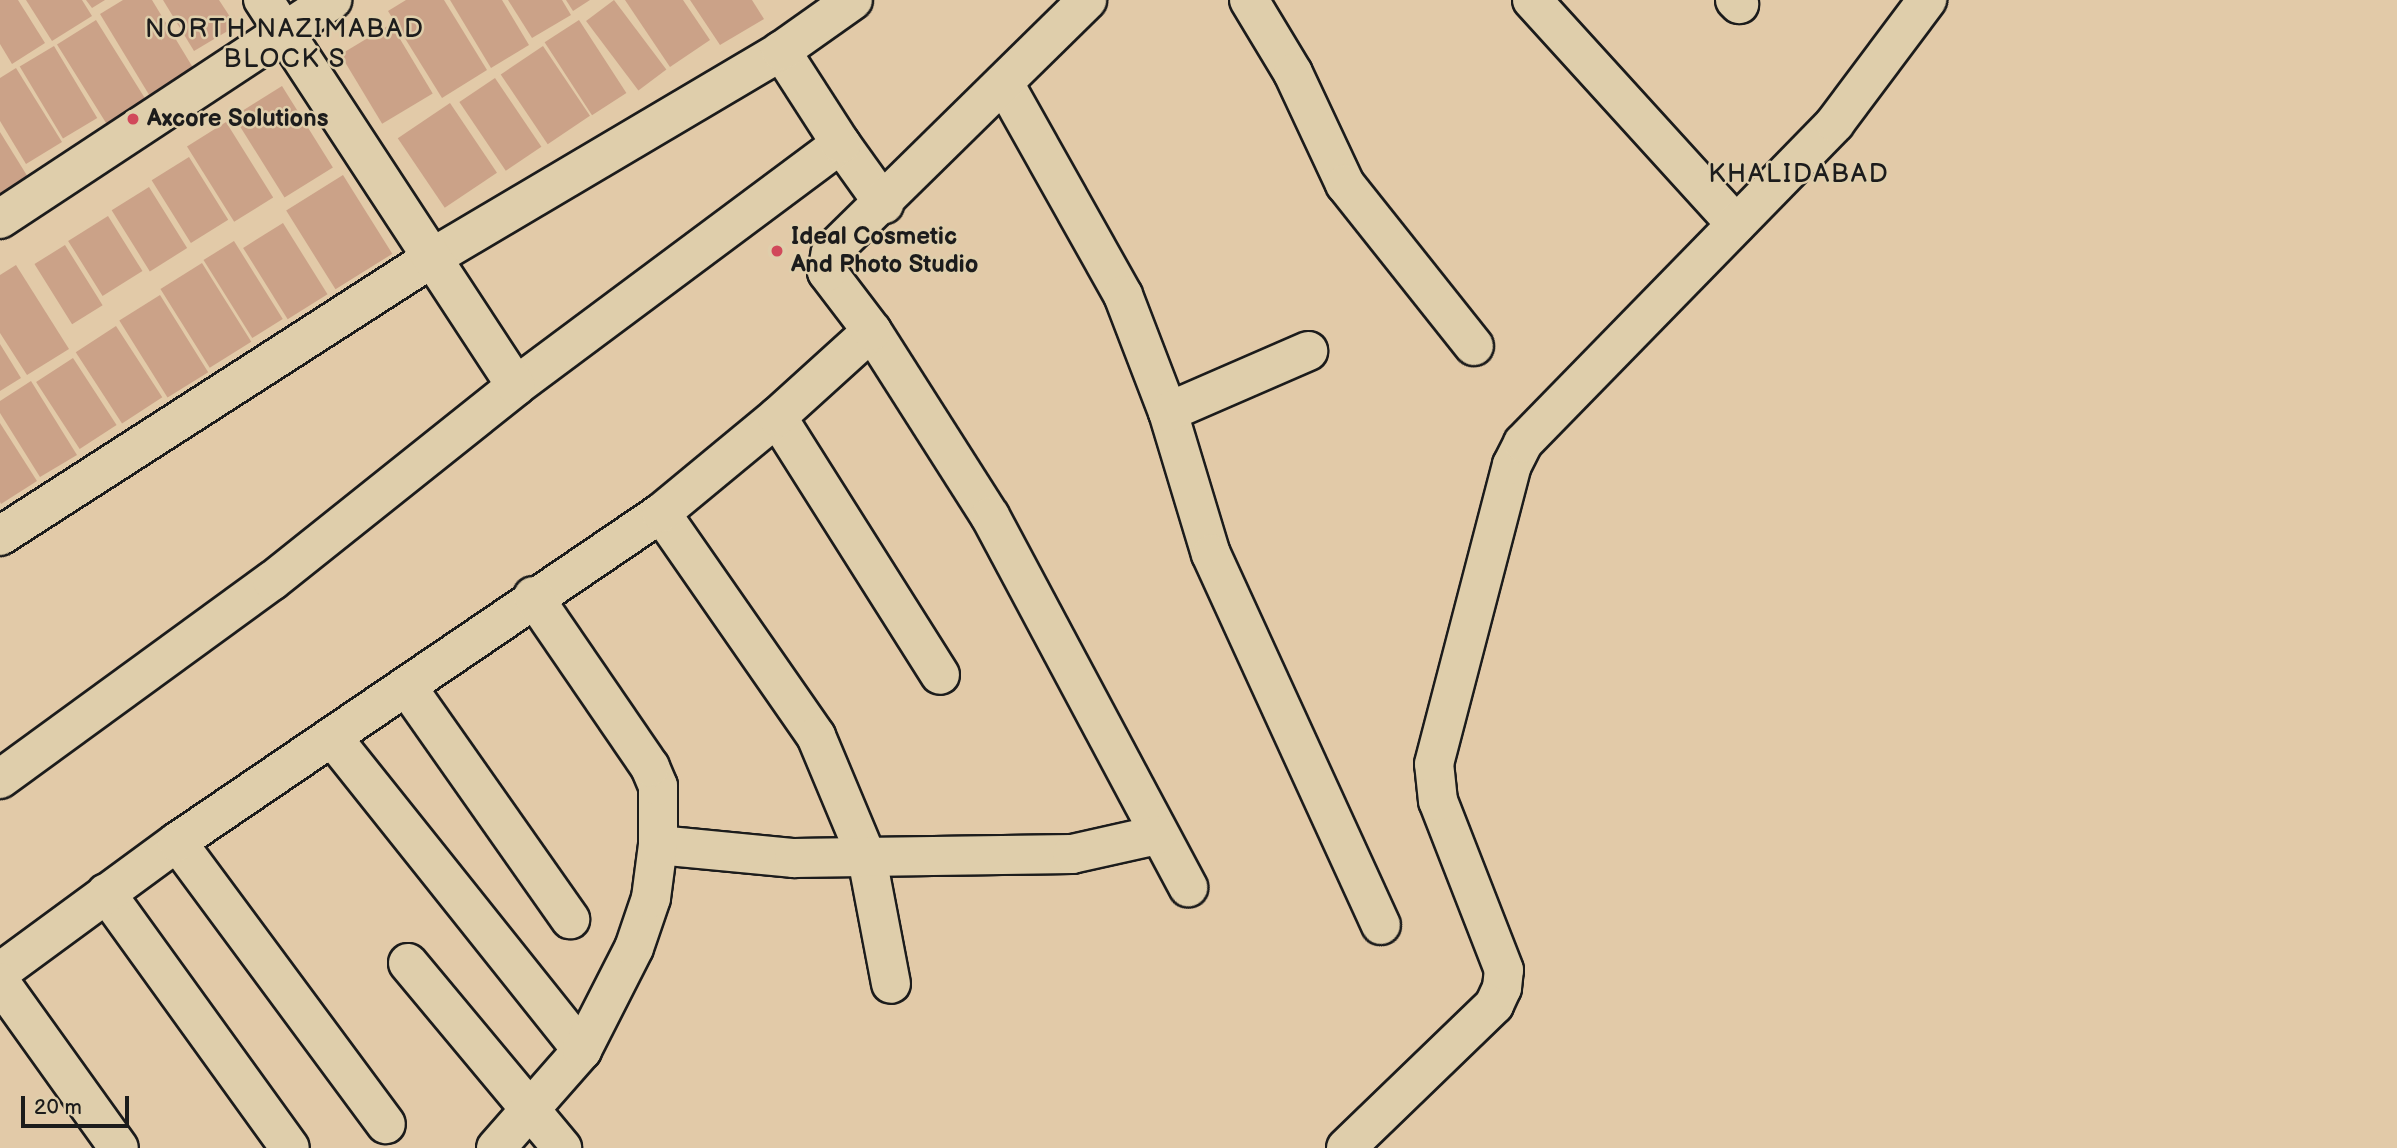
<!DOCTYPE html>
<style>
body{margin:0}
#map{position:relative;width:2397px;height:1148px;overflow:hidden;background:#e2caa8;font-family:"Balsamiq Sans",sans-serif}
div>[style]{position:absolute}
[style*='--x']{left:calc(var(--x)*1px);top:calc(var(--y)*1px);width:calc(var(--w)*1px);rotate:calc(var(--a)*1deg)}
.building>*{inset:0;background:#cba288;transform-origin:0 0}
.roads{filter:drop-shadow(2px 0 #1c1c1c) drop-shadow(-2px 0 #1c1c1c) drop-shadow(0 2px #1c1c1c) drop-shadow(0 -2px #1c1c1c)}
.minor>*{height:38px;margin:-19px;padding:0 19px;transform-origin:19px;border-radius:19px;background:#dfceab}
.dots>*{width:19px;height:19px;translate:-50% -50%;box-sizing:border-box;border:4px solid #dfceab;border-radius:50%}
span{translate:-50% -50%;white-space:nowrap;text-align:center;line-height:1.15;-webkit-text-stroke:5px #dfceab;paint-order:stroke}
.poi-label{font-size:24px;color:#1c1c1c;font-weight:700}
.left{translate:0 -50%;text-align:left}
.neighbourhood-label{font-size:26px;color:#1c1c1c;letter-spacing:2px}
.scale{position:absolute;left:21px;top:1096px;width:108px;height:32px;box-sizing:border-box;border:4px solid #1c1c1c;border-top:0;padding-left:9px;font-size:21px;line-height:24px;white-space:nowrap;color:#1c1c1c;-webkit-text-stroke:5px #dfceab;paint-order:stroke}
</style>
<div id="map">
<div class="building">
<div style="clip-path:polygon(0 0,18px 0,45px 43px,12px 64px,0 44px)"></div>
<div style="clip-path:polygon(26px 0,82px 0,92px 16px,52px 41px)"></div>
<div style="clip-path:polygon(86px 0,105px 0,92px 8px)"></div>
<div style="clip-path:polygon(123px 0,152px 0,195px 71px,151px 98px,100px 14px)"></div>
<div style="clip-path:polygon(163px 0,219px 0,236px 26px,194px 51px)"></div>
<div style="clip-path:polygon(406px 0,444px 0,487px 70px,442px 98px,388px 11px)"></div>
<div style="clip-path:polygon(450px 0,502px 0,529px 45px,491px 68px)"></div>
<div style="clip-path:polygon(508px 0,562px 0,571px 15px,532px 38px)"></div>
<div style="clip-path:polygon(566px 0,590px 0,573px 11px)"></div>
<div style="left:614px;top:0;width:87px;height:35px;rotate:53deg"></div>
<div style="clip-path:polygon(625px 0,683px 0,710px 40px,670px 67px)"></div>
<div style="clip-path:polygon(690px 0,752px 0,764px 19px,720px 45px)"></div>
<div style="left:96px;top:20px;width:97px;height:46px;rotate:58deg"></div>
<div style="left:579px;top:20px;width:87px;height:41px;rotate:57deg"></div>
<div style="left:391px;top:24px;width:81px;height:59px;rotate:59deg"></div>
<div style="left:54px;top:46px;width:84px;height:40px;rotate:59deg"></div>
<div style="left:543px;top:46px;width:84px;height:51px;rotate:56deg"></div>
<div style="clip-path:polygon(16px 68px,62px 142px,26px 164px,0 121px,0 78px)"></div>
<div style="left:495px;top:78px;width:83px;height:43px;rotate:56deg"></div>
<div style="left:282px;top:86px;width:96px;height:57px;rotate:58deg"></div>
<div style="left:450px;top:103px;width:84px;height:63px;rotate:56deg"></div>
<div style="left:226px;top:122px;width:89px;height:46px;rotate:58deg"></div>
<div style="clip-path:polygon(0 132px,31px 182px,0 200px)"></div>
<div style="left:189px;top:157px;width:74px;height:44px;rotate:58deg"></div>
<div style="left:343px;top:175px;width:93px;height:67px;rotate:58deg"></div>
<div style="left:149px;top:187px;width:72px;height:44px;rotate:58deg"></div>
<div style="left:108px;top:216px;width:65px;height:47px;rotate:58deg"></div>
<div style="left:283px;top:223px;width:84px;height:47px;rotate:58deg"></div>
<div style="left:234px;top:241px;width:92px;height:36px;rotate:58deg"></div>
<div style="left:65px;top:245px;width:71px;height:36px;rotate:58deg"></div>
<div style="left:202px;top:263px;width:93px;height:49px;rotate:58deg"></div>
<div style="clip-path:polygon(16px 265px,69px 349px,27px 375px,0 333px,0 275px)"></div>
<div style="left:160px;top:295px;width:91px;height:48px;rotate:58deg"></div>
<div style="left:116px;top:326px;width:85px;height:48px;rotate:57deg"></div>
<div style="clip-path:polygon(0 344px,21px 378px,0 391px)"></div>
<div style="left:73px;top:358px;width:80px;height:44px;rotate:57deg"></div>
<div style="clip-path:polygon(31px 381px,77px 455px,40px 477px,0 413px,0 401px)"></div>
<div style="clip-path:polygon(0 423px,37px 481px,1px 504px,0 502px)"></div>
</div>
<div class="roads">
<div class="minor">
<div style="--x:1249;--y:0;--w:85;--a:58.9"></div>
<div style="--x:1293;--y:73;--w:123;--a:64.9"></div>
<div style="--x:1345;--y:184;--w:207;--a:51.5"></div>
<div style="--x:1532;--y:0;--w:303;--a:47.7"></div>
<div style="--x:1735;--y:0;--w:6;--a:45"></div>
<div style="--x:1004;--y:83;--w:243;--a:60.7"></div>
<div style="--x:1123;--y:295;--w:125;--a:69"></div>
<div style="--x:1168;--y:412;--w:148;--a:73.2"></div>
<div style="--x:1211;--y:554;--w:408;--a:65.4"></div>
<div style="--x:841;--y:144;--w:74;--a:54.4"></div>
<div style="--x:0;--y:219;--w:398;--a:-33.4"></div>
<div style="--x:872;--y:331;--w:219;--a:57.5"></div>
<div style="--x:990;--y:516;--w:421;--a:61.9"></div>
<div style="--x:516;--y:386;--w:405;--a:-36.7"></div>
<div style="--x:841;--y:144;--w:111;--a:-122.8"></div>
<div style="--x:1168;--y:412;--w:153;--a:-23.5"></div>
<div style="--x:777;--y:417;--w:305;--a:57.7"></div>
<div style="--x:661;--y:513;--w:272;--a:55.2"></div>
<div style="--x:816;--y:736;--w:132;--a:67.3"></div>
<div style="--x:867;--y:858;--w:128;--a:79.2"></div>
<div style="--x:0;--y:536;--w:517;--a:-32.77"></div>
<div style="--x:435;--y:256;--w:402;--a:-30.6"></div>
<div style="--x:781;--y:51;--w:88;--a:-35.3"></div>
<div style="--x:407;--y:687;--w:284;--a:54.9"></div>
<div style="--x:332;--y:737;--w:401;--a:51.4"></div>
<div style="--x:0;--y:779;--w:336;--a:-36.1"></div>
<div style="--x:272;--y:581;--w:312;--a:-38.6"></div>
<div style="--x:516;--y:386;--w:462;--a:-123.2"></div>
<div style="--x:177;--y:842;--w:351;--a:53.5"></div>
<div style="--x:658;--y:845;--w:137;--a:5.5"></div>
<div style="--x:794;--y:858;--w:278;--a:-0.8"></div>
<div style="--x:1072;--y:854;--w:87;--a:-12.6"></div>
<div style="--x:106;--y:893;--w:314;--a:54.2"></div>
<div style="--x:408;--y:963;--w:241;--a:50.2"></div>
<div style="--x:0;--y:972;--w:220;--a:-36.3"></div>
<div style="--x:177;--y:842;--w:585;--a:-34.21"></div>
<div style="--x:661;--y:513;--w:151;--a:-39.6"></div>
<div style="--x:777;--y:417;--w:128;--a:-42.2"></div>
<div style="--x:872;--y:331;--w:74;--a:-127.3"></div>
<div style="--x:827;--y:272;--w:20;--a:-79"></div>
<div style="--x:831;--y:252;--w:359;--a:-44.5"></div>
<div style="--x:0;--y:982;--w:204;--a:54.4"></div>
<div style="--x:496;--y:1148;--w:130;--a:-48.7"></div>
<div style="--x:582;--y:1050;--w:114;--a:-63"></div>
<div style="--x:634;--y:948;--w:53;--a:-71.2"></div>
<div style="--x:651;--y:898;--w:53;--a:-82.5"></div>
<div style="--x:658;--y:845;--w:59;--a:-90"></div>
<div style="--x:658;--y:786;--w:21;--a:-113"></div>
<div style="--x:650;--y:767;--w:207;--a:-124.4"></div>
<div style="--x:1346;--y:1148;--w:206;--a:-44"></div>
<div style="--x:1494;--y:1005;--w:19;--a:-65"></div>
<div style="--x:1502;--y:988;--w:18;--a:-84"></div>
<div style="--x:1504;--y:970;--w:181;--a:-111.3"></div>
<div style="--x:1438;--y:801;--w:37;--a:-96"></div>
<div style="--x:1434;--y:764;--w:309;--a:-75.4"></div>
<div style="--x:1512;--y:465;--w:25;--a:-63"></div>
<div style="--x:1523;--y:443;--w:447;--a:-45.7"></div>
<div style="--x:1835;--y:123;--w:154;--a:-53.2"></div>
</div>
</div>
<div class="dots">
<div style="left:133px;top:119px;background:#d1495b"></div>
<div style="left:777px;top:251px;background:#d1495b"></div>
</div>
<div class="poi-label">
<span class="left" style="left:147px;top:119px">Axcore Solutions</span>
<span class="left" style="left:791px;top:251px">Ideal Cosmetic<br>And Photo Studio</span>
</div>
<div class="neighbourhood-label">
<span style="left:285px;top:45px">NORTH NAZIMABAD<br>BLOCK S</span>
<span style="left:1799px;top:175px">KHALIDABAD</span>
</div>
<div class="scale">20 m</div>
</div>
